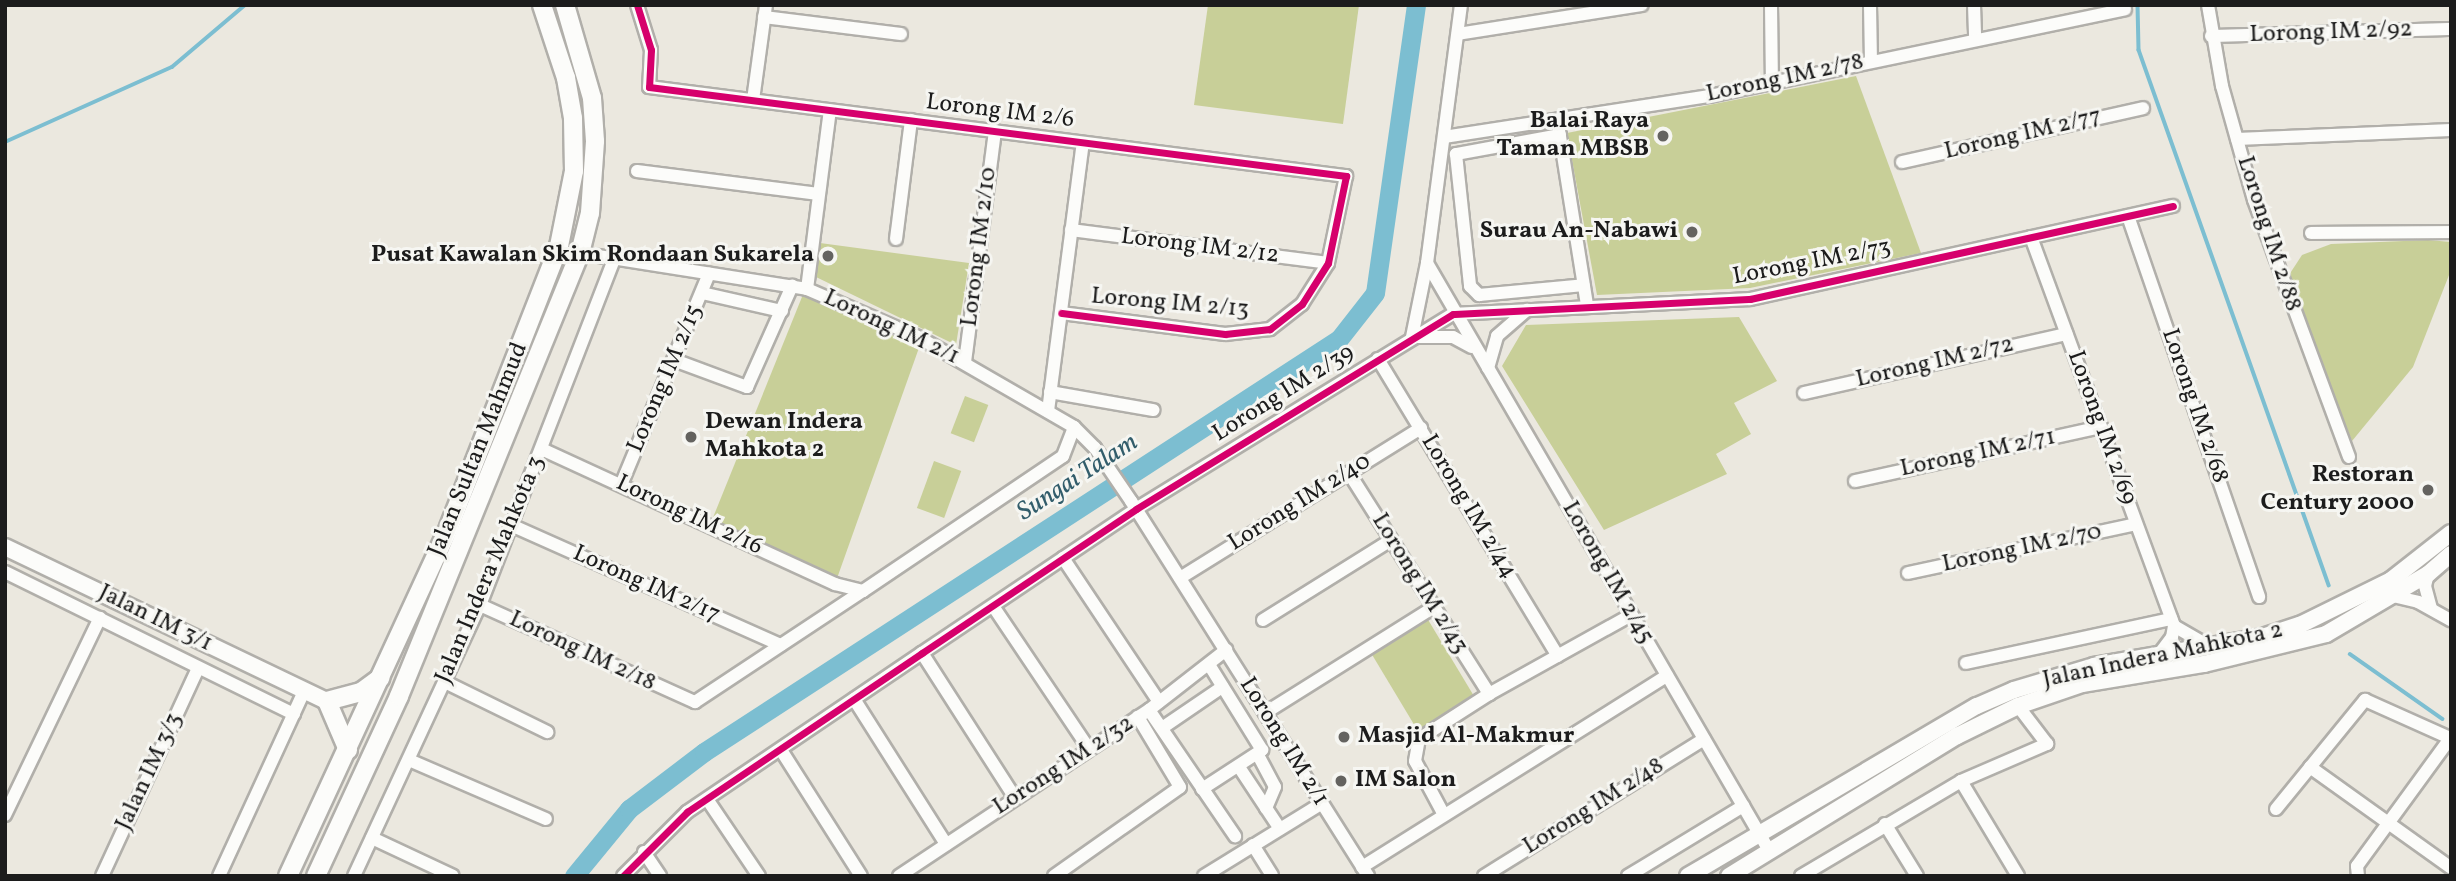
<!DOCTYPE html>
<style>
body{margin:0}
#map{position:relative;width:2456px;height:881px;overflow:hidden;background:#ebe8df;font-family:Vollkorn,serif}
div>[style]{position:absolute}
[style*='--x']{left:calc(var(--x)*1px);top:calc(var(--y)*1px);width:calc(var(--w)*1px);rotate:calc(var(--a)*1deg)}
.green>*{inset:0;background:#c8cf98;transform-origin:0 0}
.stream>*{height:3.5px;margin:-1.75px;padding:0 1.75px;transform-origin:1.75px;border-radius:1.75px;background:#7cbed1}
.river>*{height:19px;margin:-9.5px;padding:0 9.5px;transform-origin:9.5px;border-radius:9.5px;background:#7cbed1}
.roads{filter:drop-shadow(2px 0 #b1afaa) drop-shadow(-2px 0 #b1afaa) drop-shadow(0 2px #b1afaa) drop-shadow(0 -2px #b1afaa)}
.minor>*{height:12px;margin:-6px;padding:0 6px;transform-origin:6px;border-radius:6px;background:#fcfcfa}
.tertiary>*{height:16px;margin:-8px;padding:0 8px;transform-origin:8px;border-radius:8px;background:#fcfcfa}
.secondary>*{height:18px;margin:-9px;padding:0 9px;transform-origin:9px;border-radius:9px;background:#fcfcfa}
.cycleway>*{height:7px;margin:-3.5px;padding:0 3.5px;transform-origin:3.5px;border-radius:3.5px;background:#d6006c}
.dots>*{width:19px;height:19px;translate:-50% -50%;box-sizing:border-box;border:4px solid #f6f6f2;border-radius:50%}
span{translate:-50% -50%;white-space:nowrap;text-align:center;line-height:1.15;-webkit-text-stroke:6px #f6f6f2;paint-order:stroke}
.street-label{font-size:24px;color:#1c1c1c}
.poi-label{font-size:24px;color:#1c1c1c;font-weight:700}
.right{translate:-100% -50%;text-align:right}
.left{translate:0 -50%;text-align:left}
.water-label{font-size:26px;color:#325d6b;font-style:italic}
.frame{position:absolute;inset:0;border:7px solid #1c1c1c;pointer-events:none}
</style>
<div id="map">
<div class="green">
<div style="clip-path:polygon(1208px 5px,1359px 5px,1343px 124px,1194px 105px)"></div>
<div style="clip-path:polygon(1856px 76px,1921px 253px,1750px 288px,1597px 295px,1567px 133px)"></div>
<div style="clip-path:polygon(2428px 240px,2451px 242px,2451px 270px,2413px 367px,2352px 441px,2287px 278px,2302px 255px,2331px 244px)"></div>
<div style="clip-path:polygon(820px 243px,969px 263px,956px 345px,816px 277px)"></div>
<div style="clip-path:polygon(806px 287px,920px 345px,835px 584px,710px 525px)"></div>
<div style="clip-path:polygon(1739px 317px,1777px 381px,1734px 403px,1751px 434px,1716px 454px,1727px 474px,1604px 530px,1502px 366px,1526px 325px)"></div>
<div style="left:965px;top:396px;width:25px;height:40px;rotate:21deg"></div>
<div style="left:934px;top:461px;width:29px;height:50px;rotate:20deg"></div>
<div style="left:1427px;top:618px;width:94px;height:66px;rotate:59deg"></div>
</div>
<div class="stream">
<div style="--x:2138;--y:5;--w:45;--a:88.7"></div>
<div style="--x:2139;--y:50;--w:568;--a:70.45"></div>
<div style="--x:5;--y:142;--w:183;--a:-24.2"></div>
<div style="--x:172;--y:67;--w:96;--a:-40.3"></div>
<div style="--x:2350;--y:654;--w:113;--a:35"></div>
</div>
<div class="river">
<div style="--x:574;--y:876;--w:87;--a:-50.6"></div>
<div style="--x:629;--y:809;--w:94;--a:-37.2"></div>
<div style="--x:704;--y:752;--w:757;--a:-33.04"></div>
<div style="--x:1339;--y:339;--w:58;--a:-52"></div>
<div style="--x:1375;--y:293;--w:291;--a:-81.9"></div>
</div>
<div class="roads">
<div class="minor">
<div style="--x:637;--y:5;--w:47;--a:72.7"></div>
<div style="--x:651;--y:50;--w:37;--a:93"></div>
<div style="--x:649;--y:87;--w:703;--a:7.28"></div>
<div style="--x:1346;--y:176;--w:89;--a:101.7"></div>
<div style="--x:1328;--y:263;--w:49;--a:122.4"></div>
<div style="--x:1302;--y:304;--w:41;--a:142"></div>
<div style="--x:1270;--y:329;--w:45;--a:173.7"></div>
<div style="--x:1225;--y:334;--w:165;--a:-172.7"></div>
<div style="--x:1771;--y:5;--w:77;--a:89.3"></div>
<div style="--x:1870;--y:5;--w:56;--a:89"></div>
<div style="--x:1974;--y:5;--w:35;--a:88"></div>
<div style="--x:2208;--y:5;--w:82;--a:80.2"></div>
<div style="--x:2222;--y:86;--w:118;--a:74.3"></div>
<div style="--x:2254;--y:200;--w:274;--a:69.7"></div>
<div style="--x:764;--y:17;--w:138;--a:7.1"></div>
<div style="--x:1458;--y:34;--w:186;--a:-9"></div>
<div style="--x:2211;--y:36;--w:240;--a:-1.7"></div>
<div style="--x:753;--y:100;--w:96;--a:-82.2"></div>
<div style="--x:1559;--y:130;--w:177;--a:80.9"></div>
<div style="--x:1560;--y:135;--w:106;--a:169.6"></div>
<div style="--x:1456;--y:154;--w:133;--a:83.9"></div>
<div style="--x:1470;--y:286;--w:13;--a:45"></div>
<div style="--x:1479;--y:295;--w:105;--a:-5.4"></div>
<div style="--x:1444;--y:137;--w:269;--a:-8.8"></div>
<div style="--x:1710;--y:96;--w:424;--a:-11.8"></div>
<div style="--x:2237;--y:139;--w:214;--a:-2.4"></div>
<div style="--x:1902;--y:162;--w:247;--a:-12.6"></div>
<div style="--x:637;--y:171;--w:183;--a:7.2"></div>
<div style="--x:2128;--y:216;--w:403;--a:71"></div>
<div style="--x:1071;--y:230;--w:259;--a:7.3"></div>
<div style="--x:2311;--y:233;--w:140;--a:-0.4"></div>
<div style="--x:2031;--y:237;--w:414;--a:69.8"></div>
<div style="--x:2174;--y:626;--w:11;--a:100"></div>
<div style="--x:2172;--y:637;--w:21;--a:127"></div>
<div style="--x:896;--y:239;--w:120;--a:-82.8"></div>
<div style="--x:580;--y:253;--w:230;--a:9"></div>
<div style="--x:807;--y:289;--w:123;--a:23.4"></div>
<div style="--x:920;--y:338;--w:178;--a:30"></div>
<div style="--x:1074;--y:427;--w:30;--a:45"></div>
<div style="--x:1095;--y:448;--w:64;--a:55.8"></div>
<div style="--x:1131;--y:501;--w:444;--a:57.7"></div>
<div style="--x:1427;--y:263;--w:682;--a:59.79"></div>
<div style="--x:807;--y:289;--w:180;--a:-82.7"></div>
<div style="--x:702;--y:293;--w:82;--a:12.7"></div>
<div style="--x:1412;--y:337;--w:76;--a:-78.5"></div>
<div style="--x:1427;--y:263;--w:260;--a:-82.5"></div>
<div style="--x:1416;--y:337;--w:37;--a:0"></div>
<div style="--x:1453;--y:337;--w:21;--a:28"></div>
<div style="--x:1378;--y:359;--w:347;--a:58.8"></div>
<div style="--x:674;--y:360;--w:78;--a:20.3"></div>
<div style="--x:747;--y:387;--w:111;--a:-66"></div>
<div style="--x:965;--y:362;--w:233;--a:-82.6"></div>
<div style="--x:1488;--y:368;--w:33;--a:-74"></div>
<div style="--x:1497;--y:336;--w:40;--a:-41"></div>
<div style="--x:1050;--y:392;--w:105;--a:9.9"></div>
<div style="--x:1804;--y:393;--w:269;--a:-12.7"></div>
<div style="--x:1048;--y:411;--w:270;--a:-82.6"></div>
<div style="--x:1349;--y:473;--w:262;--a:57.6"></div>
<div style="--x:1855;--y:481;--w:252;--a:-12.4"></div>
<div style="--x:621;--y:485;--w:229;--a:-67.4"></div>
<div style="--x:511;--y:525;--w:295;--a:24"></div>
<div style="--x:1063;--y:558;--w:173;--a:56.3"></div>
<div style="--x:5;--y:572;--w:322;--a:26.2"></div>
<div style="--x:1908;--y:573;--w:233;--a:-12.1"></div>
<div style="--x:2428;--y:574;--w:12;--a:104"></div>
<div style="--x:2425;--y:586;--w:23;--a:75"></div>
<div style="--x:1180;--y:578;--w:284;--a:-31.9"></div>
<div style="--x:863;--y:591;--w:241;--a:-34"></div>
<div style="--x:1063;--y:456;--w:31;--a:-69"></div>
<div style="--x:2393;--y:596;--w:26;--a:13"></div>
<div style="--x:2418;--y:602;--w:38;--a:29"></div>
<div style="--x:480;--y:605;--w:236;--a:24.3"></div>
<div style="--x:695;--y:702;--w:201;--a:-33.5"></div>
<div style="--x:863;--y:591;--w:29;--a:-166"></div>
<div style="--x:835;--y:584;--w:323;--a:-155.3"></div>
<div style="--x:993;--y:606;--w:172;--a:56.1"></div>
<div style="--x:1263;--y:620;--w:151;--a:-32"></div>
<div style="--x:2174;--y:626;--w:39;--a:30"></div>
<div style="--x:922;--y:653;--w:172;--a:57.3"></div>
<div style="--x:1966;--y:663;--w:210;--a:-12.1"></div>
<div style="--x:445;--y:682;--w:114;--a:26.1"></div>
<div style="--x:854;--y:699;--w:172;--a:57.6"></div>
<div style="--x:1149;--y:710;--w:153;--a:55.7"></div>
<div style="--x:1265;--y:713;--w:199;--a:-32.1"></div>
<div style="--x:1162;--y:728;--w:73;--a:-34.3"></div>
<div style="--x:781;--y:750;--w:149;--a:57.6"></div>
<div style="--x:1258;--y:755;--w:36;--a:62"></div>
<div style="--x:1275;--y:787;--w:23;--a:113"></div>
<div style="--x:409;--y:760;--w:149;--a:23.3"></div>
<div style="--x:1239;--y:767;--w:74;--a:56.5"></div>
<div style="--x:2310;--y:767;--w:173;--a:35.6"></div>
<div style="--x:1961;--y:781;--w:111;--a:59"></div>
<div style="--x:1202;--y:789;--w:72;--a:-33"></div>
<div style="--x:1262;--y:750;--w:99;--a:-121.8"></div>
<div style="--x:707;--y:799;--w:93;--a:56"></div>
<div style="--x:2276;--y:809;--w:141;--a:-50.8"></div>
<div style="--x:2365;--y:700;--w:93;--a:24.1"></div>
<div style="--x:5;--y:815;--w:219;--a:-64.3"></div>
<div style="--x:1444;--y:815;--w:61;--a:-118.2"></div>
<div style="--x:1415;--y:761;--w:22;--a:-80"></div>
<div style="--x:1419;--y:739;--w:83;--a:-32.7"></div>
<div style="--x:1489;--y:694;--w:162;--a:-29.1"></div>
<div style="--x:1885;--y:824;--w:61;--a:58.4"></div>
<div style="--x:372;--y:838;--w:89;--a:25.1"></div>
<div style="--x:1253;--y:845;--w:36;--a:58"></div>
<div style="--x:644;--y:852;--w:29;--a:56"></div>
<div style="--x:1362;--y:867;--w:360;--a:-32.1"></div>
<div style="--x:102;--y:876;--w:229;--a:-65.2"></div>
<div style="--x:219;--y:876;--w:204;--a:-65.3"></div>
<div style="--x:354;--y:876;--w:299;--a:-65.1"></div>
<div style="--x:480;--y:605;--w:371;--a:-68.8"></div>
<div style="--x:623;--y:876;--w:91;--a:-45"></div>
<div style="--x:687;--y:812;--w:284;--a:-34.1"></div>
<div style="--x:922;--y:653;--w:258;--a:-33.9"></div>
<div style="--x:1136;--y:509;--w:372;--a:-31.6"></div>
<div style="--x:1453;--y:314;--w:297;--a:-2.9"></div>
<div style="--x:1750;--y:299;--w:433;--a:-12.4"></div>
<div style="--x:899;--y:876;--w:300;--a:-33.6"></div>
<div style="--x:1149;--y:710;--w:98;--a:-37.9"></div>
<div style="--x:1054;--y:876;--w:154;--a:-35.2"></div>
<div style="--x:1180;--y:787;--w:82;--a:-121"></div>
<div style="--x:1204;--y:876;--w:139;--a:-31.7"></div>
<div style="--x:1484;--y:876;--w:259;--a:-31.9"></div>
<div style="--x:1628;--y:876;--w:135;--a:-31.3"></div>
<div style="--x:1801;--y:876;--w:186;--a:-30.7"></div>
<div style="--x:1961;--y:781;--w:94;--a:-23.3"></div>
<div style="--x:2047;--y:744;--w:48;--a:-127.3"></div>
<div style="--x:2358;--y:876;--w:10;--a:-96"></div>
<div style="--x:2357;--y:866;--w:160;--a:-53.9"></div>
</div>
<div class="tertiary">
<div style="--x:5;--y:547;--w:357;--a:25.6"></div>
<div style="--x:1688;--y:876;--w:335;--a:-30.5"></div>
<div style="--x:1977;--y:706;--w:40;--a:-23.4"></div>
<div style="--x:2014;--y:690;--w:84;--a:-16.7"></div>
<div style="--x:2094;--y:666;--w:170;--a:-9.8"></div>
<div style="--x:2262;--y:637;--w:40;--a:-18"></div>
<div style="--x:2300;--y:625;--w:102;--a:-26.3"></div>
<div style="--x:2391;--y:580;--w:76;--a:-38.1"></div>
<div style="--x:1729;--y:876;--w:268;--a:-31.6"></div>
<div style="--x:1957;--y:736;--w:68;--a:-26.2"></div>
<div style="--x:2018;--y:706;--w:68;--a:-19"></div>
<div style="--x:2082;--y:684;--w:124;--a:-9.3"></div>
<div style="--x:2204;--y:664;--w:126;--a:-13.8"></div>
<div style="--x:2326;--y:634;--w:118;--a:-30.5"></div>
<div style="--x:2428;--y:574;--w:30;--a:-41"></div>
</div>
<div class="secondary">
<div style="--x:348;--y:750;--w:53;--a:-113.2"></div>
<div style="--x:327;--y:701;--w:35;--a:-15"></div>
<div style="--x:361;--y:692;--w:24;--a:-36"></div>
<div style="--x:288;--y:876;--w:384;--a:-65.2"></div>
<div style="--x:449;--y:527;--w:302;--a:-68.6"></div>
<div style="--x:559;--y:246;--w:76;--a:-78.7"></div>
<div style="--x:574;--y:171;--w:53;--a:-91.1"></div>
<div style="--x:573;--y:118;--w:41;--a:-99.9"></div>
<div style="--x:566;--y:78;--w:77;--a:-108.2"></div>
<div style="--x:316;--y:876;--w:198;--a:-65.2"></div>
<div style="--x:399;--y:696;--w:479;--a:-67.8"></div>
<div style="--x:580;--y:253;--w:41;--a:-76"></div>
<div style="--x:590;--y:213;--w:72;--a:-86"></div>
<div style="--x:595;--y:141;--w:43;--a:-94"></div>
<div style="--x:592;--y:98;--w:97;--a:-106.2"></div>
</div>
</div>
<div class="cycleway">
<div style="--x:637;--y:5;--w:47;--a:72.7"></div>
<div style="--x:651;--y:50;--w:37;--a:93"></div>
<div style="--x:649;--y:87;--w:703;--a:7.28"></div>
<div style="--x:1346;--y:176;--w:89;--a:101.7"></div>
<div style="--x:1328;--y:263;--w:49;--a:122.4"></div>
<div style="--x:1302;--y:304;--w:41;--a:142"></div>
<div style="--x:1270;--y:329;--w:45;--a:173.7"></div>
<div style="--x:1225;--y:334;--w:165;--a:-172.7"></div>
<div style="--x:623;--y:876;--w:91;--a:-45"></div>
<div style="--x:687;--y:812;--w:284;--a:-34.1"></div>
<div style="--x:922;--y:653;--w:258;--a:-33.9"></div>
<div style="--x:1136;--y:509;--w:372;--a:-31.6"></div>
<div style="--x:1453;--y:314;--w:297;--a:-2.9"></div>
<div style="--x:1750;--y:299;--w:433;--a:-12.4"></div>
</div>
<div class="dots">
<div style="left:1663px;top:136px;background:#646360"></div>
<div style="left:1692px;top:232px;background:#646360"></div>
<div style="left:828px;top:256px;background:#646360"></div>
<div style="left:691px;top:437px;background:#646360"></div>
<div style="left:2428px;top:490px;background:#646360"></div>
<div style="left:1344px;top:737px;background:#646360"></div>
<div style="left:1341px;top:781px;background:#646360"></div>
</div>
<div class="street-label">
<span style="left:2331px;top:33px;rotate:-2deg">Lorong IM 2/92</span>
<span style="left:1785px;top:79px;rotate:-12deg">Lorong IM 2/78</span>
<span style="left:1000px;top:112px;rotate:7deg">Lorong IM 2/6</span>
<span style="left:2023px;top:135px;rotate:-13deg">Lorong IM 2/77</span>
<span style="left:2268px;top:234px;rotate:72deg">Lorong IM 2/88</span>
<span style="left:980px;top:247px;rotate:-83deg">Lorong IM 2/10</span>
<span style="left:1200px;top:247px;rotate:7deg">Lorong IM 2/12</span>
<span style="left:1812px;top:263px;rotate:-11deg">Lorong IM 2/73</span>
<span style="left:1170px;top:304px;rotate:5deg">Lorong IM 2/13</span>
<span style="left:891px;top:328px;rotate:25deg">Lorong IM 2/1</span>
<span style="left:1935px;top:363px;rotate:-13deg">Lorong IM 2/72</span>
<span style="left:666px;top:379px;rotate:-67deg">Lorong IM 2/15</span>
<span style="left:1284px;top:394px;rotate:-32deg">Lorong IM 2/39</span>
<span style="left:2194px;top:406px;rotate:71deg">Lorong IM 2/68</span>
<span style="left:2101px;top:428px;rotate:70deg">Lorong IM 2/69</span>
<span style="left:479px;top:450px;rotate:-68deg">Jalan Sultan Mahmud</span>
<span style="left:1978px;top:454px;rotate:-12deg">Lorong IM 2/71</span>
<span style="left:1300px;top:503px;rotate:-32deg">Lorong IM 2/40</span>
<span style="left:1468px;top:507px;rotate:59deg">Lorong IM 2/44</span>
<span style="left:689px;top:516px;rotate:25deg">Lorong IM 2/16</span>
<span style="left:2022px;top:549px;rotate:-12deg">Lorong IM 2/70</span>
<span style="left:491px;top:570px;rotate:-67deg">Jalan Indera Mahkota 3</span>
<span style="left:1607px;top:573px;rotate:60deg">Lorong IM 2/45</span>
<span style="left:1419px;top:584px;rotate:58deg">Lorong IM 2/43</span>
<span style="left:646px;top:585px;rotate:24deg">Lorong IM 2/17</span>
<span style="left:155px;top:619px;rotate:26deg">Jalan IM 3/1</span>
<span style="left:582px;top:652px;rotate:25deg">Lorong IM 2/18</span>
<span style="left:2163px;top:656px;rotate:-12deg">Jalan Indera Mahkota 2</span>
<span style="left:1283px;top:742px;rotate:58deg">Lorong IM 2/1</span>
<span style="left:1064px;top:766px;rotate:-33deg">Lorong IM 2/32</span>
<span style="left:150px;top:772px;rotate:-65deg">Jalan IM 3/3</span>
<span style="left:1594px;top:807px;rotate:-32deg">Lorong IM 2/48</span>
</div>
<div class="poi-label">
<span class="right" style="left:1649px;top:136px">Balai Raya<br>Taman MBSB</span>
<span class="right" style="left:1678px;top:232px">Surau An-Nabawi</span>
<span class="right" style="left:814px;top:256px">Pusat Kawalan Skim Rondaan Sukarela</span>
<span class="left" style="left:705px;top:437px">Dewan Indera<br>Mahkota 2</span>
<span class="right" style="left:2414px;top:490px">Restoran<br>Century 2000</span>
<span class="left" style="left:1358px;top:737px">Masjid Al-Makmur</span>
<span class="left" style="left:1355px;top:781px">IM Salon</span>
</div>
<div class="water-label">
<span style="left:1078px;top:478px;rotate:-33deg">Sungai Talam</span>
</div>
<div class="frame"></div>
</div>
